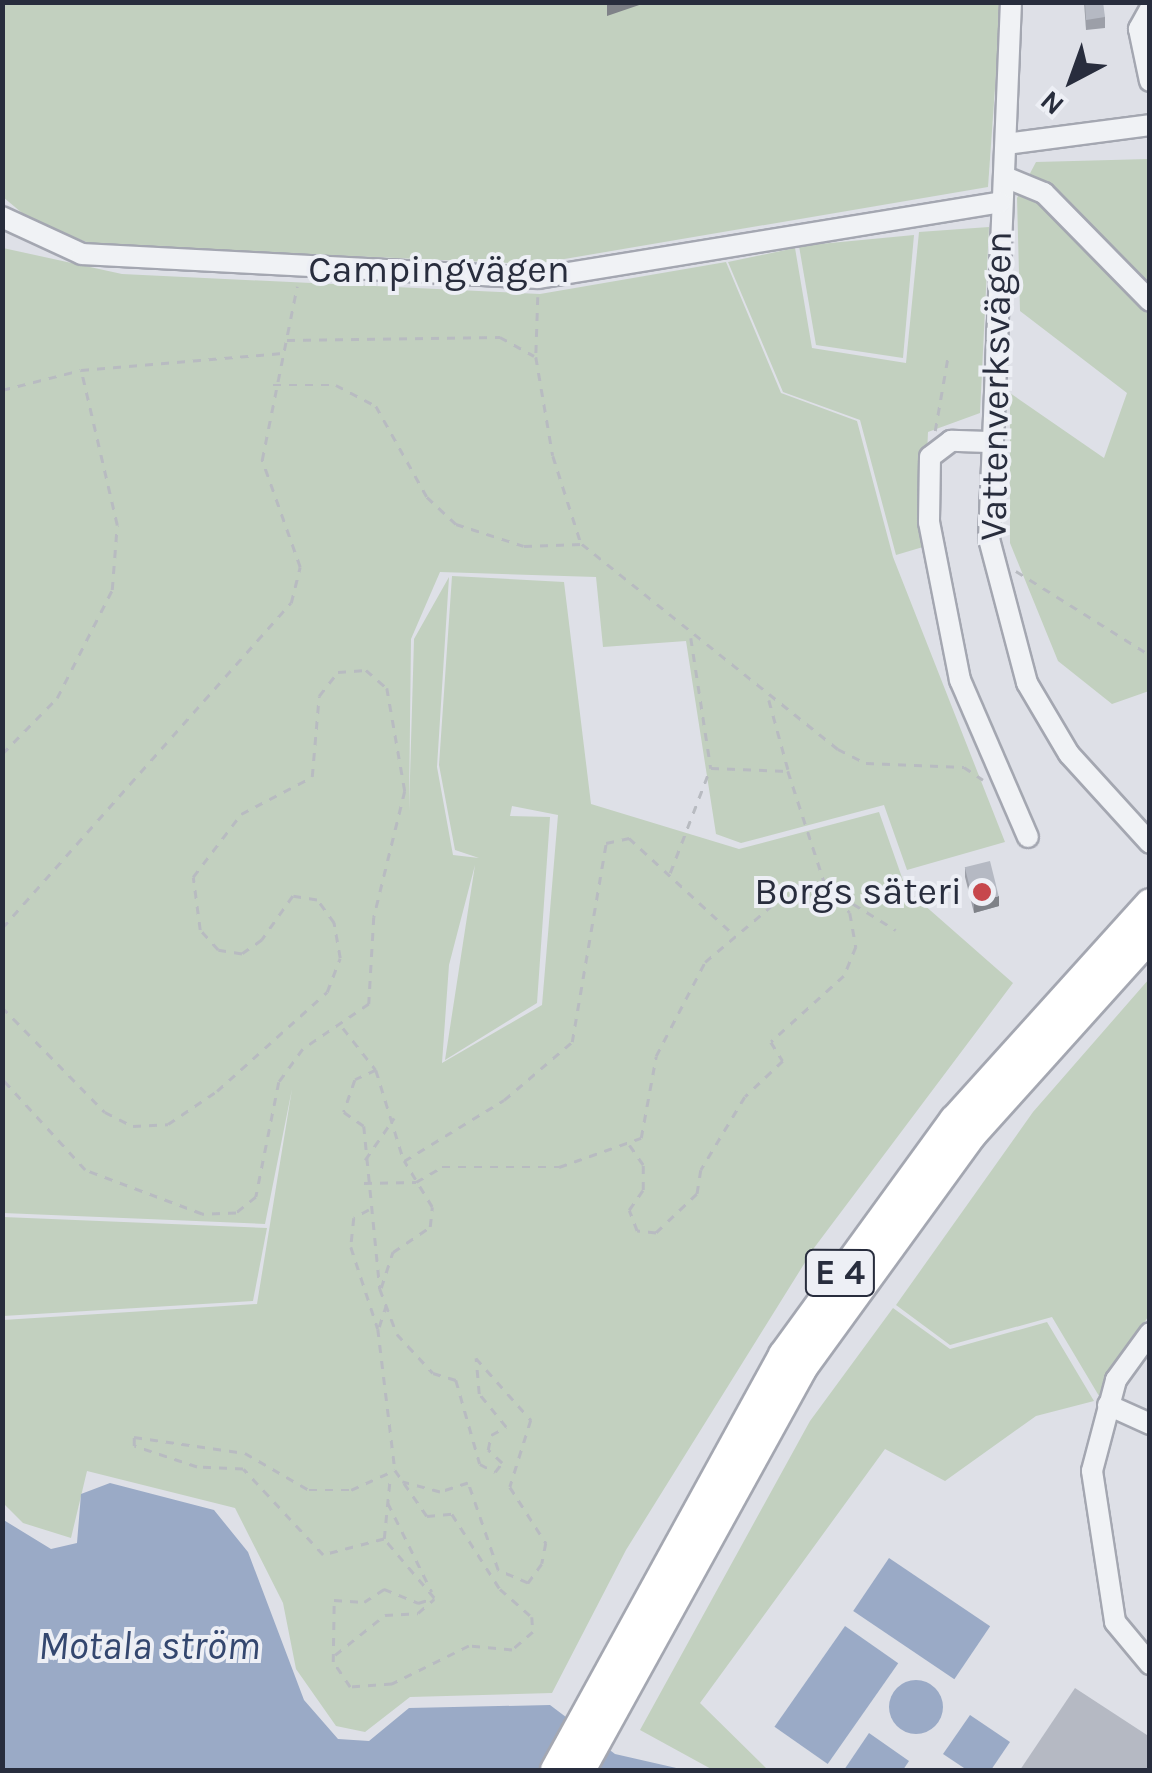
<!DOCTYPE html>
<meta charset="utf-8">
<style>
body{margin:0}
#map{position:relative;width:1152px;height:1773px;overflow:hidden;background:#dee0e7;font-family:Karla,sans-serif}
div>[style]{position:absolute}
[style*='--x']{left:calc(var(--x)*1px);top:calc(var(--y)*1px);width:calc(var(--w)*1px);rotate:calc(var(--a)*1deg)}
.green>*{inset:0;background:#c2d0bf}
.water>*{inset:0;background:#9aaac6;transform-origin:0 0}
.round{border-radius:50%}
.path>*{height:2.5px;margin-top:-1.25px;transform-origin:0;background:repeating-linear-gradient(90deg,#b8bbc1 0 8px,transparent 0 16px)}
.roads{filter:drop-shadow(2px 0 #a4a7b1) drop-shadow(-2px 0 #a4a7b1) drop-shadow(0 2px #a4a7b1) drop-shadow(0 -2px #a4a7b1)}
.minor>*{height:20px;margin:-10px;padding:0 10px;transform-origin:10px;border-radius:10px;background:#f0f2f5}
.highway>*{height:28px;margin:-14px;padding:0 14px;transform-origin:14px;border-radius:14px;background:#fff}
.wall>*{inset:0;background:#9c9fa8}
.shaded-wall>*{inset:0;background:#7f8288}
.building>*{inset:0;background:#b5b9c3;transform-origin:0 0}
.dots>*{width:28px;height:28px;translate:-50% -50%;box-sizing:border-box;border:5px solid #edeff5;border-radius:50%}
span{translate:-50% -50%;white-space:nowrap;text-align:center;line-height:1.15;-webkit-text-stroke:8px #edeff5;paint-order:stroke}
.shield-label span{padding:2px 8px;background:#edeff5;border:2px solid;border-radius:8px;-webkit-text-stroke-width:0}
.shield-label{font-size:35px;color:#282d3d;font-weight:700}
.street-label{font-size:38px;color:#282d3d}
.poi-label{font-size:38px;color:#282d3d}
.right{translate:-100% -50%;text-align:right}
.water-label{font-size:40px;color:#34476f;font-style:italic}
.frame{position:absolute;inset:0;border:5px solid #282d3d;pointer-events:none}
.north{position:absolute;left:1022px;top:30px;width:100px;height:100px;-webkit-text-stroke:8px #edeff5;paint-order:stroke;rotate:221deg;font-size:28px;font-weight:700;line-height:40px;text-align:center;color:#282d3d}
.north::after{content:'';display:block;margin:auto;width:35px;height:45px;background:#282d3d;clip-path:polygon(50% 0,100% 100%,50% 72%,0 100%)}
</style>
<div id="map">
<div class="green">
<div style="clip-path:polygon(2px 3px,1001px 3px,988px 187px,535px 264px,95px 245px,34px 223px,3px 197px)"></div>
<div style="clip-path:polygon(1149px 159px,1149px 691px,1112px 704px,1058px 661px,1010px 543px,1010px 393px,1104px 458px,1127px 393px,1020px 311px,1017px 198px,1036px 162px)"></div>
<div style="clip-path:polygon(989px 227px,980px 413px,928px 432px,923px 547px,896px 555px,860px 420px,783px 392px,728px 262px,795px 248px,812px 348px,906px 363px,919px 232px)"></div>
<div style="clip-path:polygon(914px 235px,903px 358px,816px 345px,799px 246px)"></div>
<div style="clip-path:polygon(evenodd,3px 248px,122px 274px,540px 294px,726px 262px,781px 393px,857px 421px,893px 557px,1005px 842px,907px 870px,884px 805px,741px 843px,716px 834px,686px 641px,603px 647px,596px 577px,440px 572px,411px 639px,409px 811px,414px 639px,449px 577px,437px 767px,453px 855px,479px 858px,455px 850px,439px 765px,452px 576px,564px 582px,591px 804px,739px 849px,879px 812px,906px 889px,1013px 983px,814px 1248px,626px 1550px,552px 1693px,410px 1697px,365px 1732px,336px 1726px,296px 1669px,283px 1603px,235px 1508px,87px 1471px,71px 1538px,23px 1523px,3px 1503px,3px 1320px,257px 1304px,292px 1089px,265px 1224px,3px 1213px,3px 248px,512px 806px,558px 815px,542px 1005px,442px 1063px,449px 965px,475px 865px,445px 1060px,537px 1003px,550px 817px,510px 816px,512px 806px)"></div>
<div style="clip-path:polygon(1149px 979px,1149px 1315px,1099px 1396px,1052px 1317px,950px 1345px,896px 1305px,1033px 1112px)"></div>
<div style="clip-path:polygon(3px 1217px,267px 1228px,253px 1301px,3px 1316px)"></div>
<div style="clip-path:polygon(893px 1308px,950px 1349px,1047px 1322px,1094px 1401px,1036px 1416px,945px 1481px,885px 1449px,700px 1703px,768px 1770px,713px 1770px,640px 1730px,810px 1421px)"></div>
</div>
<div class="water">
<div style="clip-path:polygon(110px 1483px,214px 1510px,248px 1552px,304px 1700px,338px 1739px,369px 1741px,409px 1708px,550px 1705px,615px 1754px,685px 1770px,3px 1770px,2px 1519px,51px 1549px,77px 1543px,81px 1494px)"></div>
<div style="left:889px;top:1558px;width:122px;height:64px;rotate:34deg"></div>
<div style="left:845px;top:1626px;width:65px;height:123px;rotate:35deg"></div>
<div class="round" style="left:889px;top:1680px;width:54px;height:54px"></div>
<div style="clip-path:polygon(970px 1715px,1010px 1742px,991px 1770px,967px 1770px,943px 1754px)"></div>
<div style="clip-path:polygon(869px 1733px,909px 1761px,903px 1770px,844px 1770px)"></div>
</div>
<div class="path">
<div style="--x:538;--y:297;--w:60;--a:91.9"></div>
<div style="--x:536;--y:357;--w:100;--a:80.3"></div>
<div style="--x:553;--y:456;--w:91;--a:72.2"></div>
<div style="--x:287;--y:340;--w:213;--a:-0.8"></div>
<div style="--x:500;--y:337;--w:39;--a:29"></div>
<div style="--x:273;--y:385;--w:63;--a:0"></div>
<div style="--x:336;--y:385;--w:45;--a:27.7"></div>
<div style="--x:376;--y:406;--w:104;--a:60.7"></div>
<div style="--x:427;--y:497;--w:40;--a:43"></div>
<div style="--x:456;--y:524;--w:71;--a:17.9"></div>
<div style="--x:524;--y:546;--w:58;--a:-2"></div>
<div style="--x:582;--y:544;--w:328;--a:38.7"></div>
<div style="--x:838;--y:749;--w:31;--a:27"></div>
<div style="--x:866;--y:763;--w:98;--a:2.3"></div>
<div style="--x:964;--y:767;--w:23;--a:34"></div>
<div style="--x:2;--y:390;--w:81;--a:-14.2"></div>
<div style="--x:81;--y:370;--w:202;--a:-4.8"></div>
<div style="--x:935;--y:431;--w:76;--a:-80.2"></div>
<div style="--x:1016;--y:571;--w:158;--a:32.1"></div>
<div style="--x:691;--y:638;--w:132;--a:81.3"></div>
<div style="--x:711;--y:768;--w:77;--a:2.2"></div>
<div style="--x:788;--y:771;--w:122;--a:71.9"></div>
<div style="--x:826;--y:887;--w:82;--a:31.6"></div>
<div style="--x:769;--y:700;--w:72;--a:74.6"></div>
<div style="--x:2;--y:754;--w:78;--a:-45.5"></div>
<div style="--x:57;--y:698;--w:121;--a:-63"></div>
<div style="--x:112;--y:590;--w:65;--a:-85.6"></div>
<div style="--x:117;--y:525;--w:159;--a:-103.1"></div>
<div style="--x:670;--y:873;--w:111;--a:-69"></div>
<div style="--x:2;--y:928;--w:435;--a:-48.4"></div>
<div style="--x:291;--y:603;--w:37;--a:-76"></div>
<div style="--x:300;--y:567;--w:114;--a:-109.6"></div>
<div style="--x:262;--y:460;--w:177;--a:-78.6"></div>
<div style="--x:2;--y:1007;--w:147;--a:45.6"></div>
<div style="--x:105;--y:1112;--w:31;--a:27"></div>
<div style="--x:133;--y:1126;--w:35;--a:-3"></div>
<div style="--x:168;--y:1124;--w:59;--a:-34"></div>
<div style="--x:217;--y:1091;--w:148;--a:-42"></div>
<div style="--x:327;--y:992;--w:36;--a:-69"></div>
<div style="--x:340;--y:958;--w:36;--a:-100"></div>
<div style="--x:334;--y:923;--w:29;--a:-126"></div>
<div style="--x:317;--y:900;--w:24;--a:-171"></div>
<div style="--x:293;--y:896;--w:54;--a:125.2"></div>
<div style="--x:262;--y:940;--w:24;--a:145"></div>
<div style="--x:242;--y:954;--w:24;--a:-171"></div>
<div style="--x:218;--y:950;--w:27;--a:-132"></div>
<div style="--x:200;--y:930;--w:53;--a:-97.5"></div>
<div style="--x:193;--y:877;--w:79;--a:-52.7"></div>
<div style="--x:241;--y:814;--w:80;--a:-27.5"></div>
<div style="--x:312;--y:777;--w:81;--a:-85.1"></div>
<div style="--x:319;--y:696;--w:31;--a:-52"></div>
<div style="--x:338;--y:672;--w:28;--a:-4"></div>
<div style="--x:366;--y:670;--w:28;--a:41"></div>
<div style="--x:387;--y:688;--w:105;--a:80.1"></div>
<div style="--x:405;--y:791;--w:130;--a:103.8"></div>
<div style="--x:374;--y:917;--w:87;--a:93.3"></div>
<div style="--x:369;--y:1004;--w:80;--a:145.7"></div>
<div style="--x:303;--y:1049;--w:41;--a:126"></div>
<div style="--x:279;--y:1082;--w:117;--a:101.3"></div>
<div style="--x:256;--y:1197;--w:26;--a:141"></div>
<div style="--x:236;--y:1213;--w:34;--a:178"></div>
<div style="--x:202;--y:1214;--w:125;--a:-159.4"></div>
<div style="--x:85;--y:1170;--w:123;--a:-132.4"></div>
<div style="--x:343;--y:1028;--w:53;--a:51.8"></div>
<div style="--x:376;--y:1070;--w:95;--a:72.9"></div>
<div style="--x:404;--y:1161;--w:117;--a:-31.4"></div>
<div style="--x:504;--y:1100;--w:89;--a:-40.5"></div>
<div style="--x:572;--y:1042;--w:202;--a:-80.3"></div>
<div style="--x:606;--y:843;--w:24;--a:-12"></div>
<div style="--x:629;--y:838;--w:139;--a:42.7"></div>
<div style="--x:376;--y:1070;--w:23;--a:155"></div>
<div style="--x:355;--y:1080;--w:34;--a:109"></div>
<div style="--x:344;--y:1112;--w:24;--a:35"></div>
<div style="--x:364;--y:1126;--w:164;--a:84.4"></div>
<div style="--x:380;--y:1289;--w:48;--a:69.3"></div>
<div style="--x:397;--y:1334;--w:53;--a:47.3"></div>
<div style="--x:433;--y:1373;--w:24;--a:17"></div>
<div style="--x:456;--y:1380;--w:87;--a:74.1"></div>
<div style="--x:480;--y:1464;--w:17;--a:28"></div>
<div style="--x:495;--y:1472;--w:11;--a:-52"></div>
<div style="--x:502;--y:1463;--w:19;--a:-137"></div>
<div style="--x:488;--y:1450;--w:15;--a:-79"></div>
<div style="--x:491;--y:1435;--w:17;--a:-28"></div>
<div style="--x:506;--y:1427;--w:43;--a:-129.3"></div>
<div style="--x:479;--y:1394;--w:36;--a:-95"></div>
<div style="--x:476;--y:1358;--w:83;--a:48.4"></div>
<div style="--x:531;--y:1420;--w:70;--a:107.4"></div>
<div style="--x:510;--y:1487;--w:67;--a:57.3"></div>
<div style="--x:546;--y:1543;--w:21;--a:101"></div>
<div style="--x:542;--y:1564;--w:24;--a:126"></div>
<div style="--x:528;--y:1583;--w:33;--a:-157"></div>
<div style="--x:498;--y:1570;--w:92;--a:-109"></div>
<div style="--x:468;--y:1483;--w:29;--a:162"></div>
<div style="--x:440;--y:1492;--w:39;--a:-165"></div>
<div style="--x:365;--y:1160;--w:51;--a:-55.4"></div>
<div style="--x:364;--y:1183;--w:52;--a:-1.1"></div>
<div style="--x:416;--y:1182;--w:30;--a:-30"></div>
<div style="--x:442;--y:1167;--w:117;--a:0"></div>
<div style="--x:559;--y:1167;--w:87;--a:-19.5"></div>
<div style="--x:641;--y:1138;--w:83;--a:-79.6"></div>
<div style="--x:656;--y:1056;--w:106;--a:-62.5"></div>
<div style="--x:705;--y:962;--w:119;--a:-40.2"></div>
<div style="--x:796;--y:885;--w:30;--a:4"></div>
<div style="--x:826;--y:887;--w:35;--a:47"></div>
<div style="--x:850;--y:913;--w:35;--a:80"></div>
<div style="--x:856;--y:947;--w:31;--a:112"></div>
<div style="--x:844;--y:976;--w:98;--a:137.9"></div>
<div style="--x:771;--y:1042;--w:22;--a:58"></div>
<div style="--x:783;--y:1061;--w:52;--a:136.5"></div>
<div style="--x:745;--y:1097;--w:85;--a:121.1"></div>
<div style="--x:701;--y:1170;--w:24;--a:99"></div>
<div style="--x:697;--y:1194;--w:57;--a:136.4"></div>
<div style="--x:656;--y:1233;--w:19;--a:-174"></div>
<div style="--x:637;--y:1231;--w:22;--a:-111"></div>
<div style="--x:629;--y:1210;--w:24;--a:-55"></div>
<div style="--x:643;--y:1190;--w:25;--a:-90"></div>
<div style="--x:643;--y:1165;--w:24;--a:-125"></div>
<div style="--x:369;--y:1210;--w:17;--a:152"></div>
<div style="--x:354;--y:1218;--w:29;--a:96"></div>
<div style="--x:351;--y:1247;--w:86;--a:71.8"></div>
<div style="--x:378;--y:1329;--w:142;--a:83.1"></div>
<div style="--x:395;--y:1470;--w:56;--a:55.2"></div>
<div style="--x:427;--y:1516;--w:25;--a:-5"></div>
<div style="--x:452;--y:1514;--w:89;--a:57.4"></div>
<div style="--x:500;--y:1589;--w:43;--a:41.2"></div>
<div style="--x:532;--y:1617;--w:15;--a:86"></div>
<div style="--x:533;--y:1632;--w:28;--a:139"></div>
<div style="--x:512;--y:1650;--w:43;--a:-174.7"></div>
<div style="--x:469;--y:1646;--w:86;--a:153.7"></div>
<div style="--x:392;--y:1684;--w:42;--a:175.9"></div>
<div style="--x:350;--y:1687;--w:30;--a:-124"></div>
<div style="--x:333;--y:1662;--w:62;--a:-89.1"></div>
<div style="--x:334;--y:1600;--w:30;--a:4"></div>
<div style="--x:364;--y:1602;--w:24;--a:-33"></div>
<div style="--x:384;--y:1589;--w:37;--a:22"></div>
<div style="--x:418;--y:1603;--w:17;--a:-17"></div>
<div style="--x:434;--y:1598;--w:77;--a:-130.3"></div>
<div style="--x:384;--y:1539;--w:63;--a:165.3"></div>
<div style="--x:323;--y:1555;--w:117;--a:-132.9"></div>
<div style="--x:243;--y:1469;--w:46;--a:-177.5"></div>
<div style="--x:197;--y:1467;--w:66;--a:-161.6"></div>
<div style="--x:134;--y:1446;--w:9;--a:-90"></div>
<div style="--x:134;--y:1437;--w:112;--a:8.2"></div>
<div style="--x:245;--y:1453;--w:74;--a:30"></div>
<div style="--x:309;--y:1490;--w:42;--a:0"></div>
<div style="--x:351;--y:1490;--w:48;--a:-24.4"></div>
<div style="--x:381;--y:1288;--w:38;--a:-72"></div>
<div style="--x:393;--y:1252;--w:45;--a:-34"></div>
<div style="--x:430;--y:1227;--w:20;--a:-84"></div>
<div style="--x:432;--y:1207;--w:54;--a:-121.3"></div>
<div style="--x:379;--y:1327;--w:22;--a:-72"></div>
<div style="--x:388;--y:1503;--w:99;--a:63.7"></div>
<div style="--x:384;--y:1539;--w:61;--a:-84.4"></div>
<div style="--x:335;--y:1655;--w:64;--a:-38.7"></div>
<div style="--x:385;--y:1615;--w:33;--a:-3"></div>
<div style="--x:418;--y:1613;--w:21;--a:-41"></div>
</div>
<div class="roads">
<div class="minor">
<div style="--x:1011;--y:2;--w:537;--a:92.35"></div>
<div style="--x:989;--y:539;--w:149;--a:75.2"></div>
<div style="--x:1027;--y:683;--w:82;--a:59.4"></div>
<div style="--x:1069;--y:754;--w:120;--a:47.7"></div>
<div style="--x:1150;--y:9;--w:23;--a:119"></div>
<div style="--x:1139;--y:29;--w:53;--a:78.1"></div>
<div style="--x:1006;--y:144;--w:145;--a:-7.5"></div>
<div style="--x:1005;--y:177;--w:42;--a:22.3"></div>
<div style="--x:1044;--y:193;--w:151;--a:45.5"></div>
<div style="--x:2;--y:217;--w:88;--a:24.8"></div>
<div style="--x:82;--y:254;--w:457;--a:3"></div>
<div style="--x:538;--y:278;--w:468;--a:-9.3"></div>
<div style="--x:988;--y:442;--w:37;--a:-178"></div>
<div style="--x:951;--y:441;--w:26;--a:143"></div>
<div style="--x:930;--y:457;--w:65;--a:90.9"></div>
<div style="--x:929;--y:522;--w:161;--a:78.9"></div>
<div style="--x:960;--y:680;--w:171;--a:66.6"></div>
<div style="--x:1150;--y:1333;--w:58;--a:125.9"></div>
<div style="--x:1116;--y:1380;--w:94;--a:104.8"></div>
<div style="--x:1092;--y:1471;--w:153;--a:81.3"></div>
<div style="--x:1115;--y:1622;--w:55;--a:50.2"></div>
<div style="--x:1108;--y:1405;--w:46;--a:24.3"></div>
</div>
<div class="highway">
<div style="--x:555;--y:1770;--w:474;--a:-61.2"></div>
<div style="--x:783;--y:1355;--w:291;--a:-54"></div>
<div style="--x:954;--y:1120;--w:292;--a:-47.9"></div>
<div style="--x:581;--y:1770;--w:458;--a:-61.1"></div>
<div style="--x:802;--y:1369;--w:289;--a:-54"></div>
<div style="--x:972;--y:1135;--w:266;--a:-48"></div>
</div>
</div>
<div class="wall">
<div style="clip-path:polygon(1084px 2px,1105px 17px,1105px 28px,1086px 30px)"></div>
<div style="clip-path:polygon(965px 867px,999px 906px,974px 913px,965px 877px)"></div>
</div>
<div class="shaded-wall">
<div style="clip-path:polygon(607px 2px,648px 2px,607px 16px)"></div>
<div style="clip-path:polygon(999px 896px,999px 906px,974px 913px,974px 902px)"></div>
</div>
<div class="building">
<div style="clip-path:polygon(1085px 2px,1103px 2px,1105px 17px,1086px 20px)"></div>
<div style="left:990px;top:861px;width:36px;height:26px;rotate:76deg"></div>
<div style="clip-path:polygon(1075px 1688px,1150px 1737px,1150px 1770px,1020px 1770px)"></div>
</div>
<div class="dots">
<div style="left:982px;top:892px;background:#c7474c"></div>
</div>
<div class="shield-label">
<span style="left:840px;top:1273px">E 4</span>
</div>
<div class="street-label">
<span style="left:439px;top:270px">Campingvägen</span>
<span style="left:996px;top:386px;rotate:-89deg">Vattenverksvägen</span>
</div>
<div class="poi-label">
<span class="right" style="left:962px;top:892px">Borgs säteri</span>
</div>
<div class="water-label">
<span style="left:149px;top:1646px">Motala ström</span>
</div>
<div class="frame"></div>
<div class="north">N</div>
</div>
